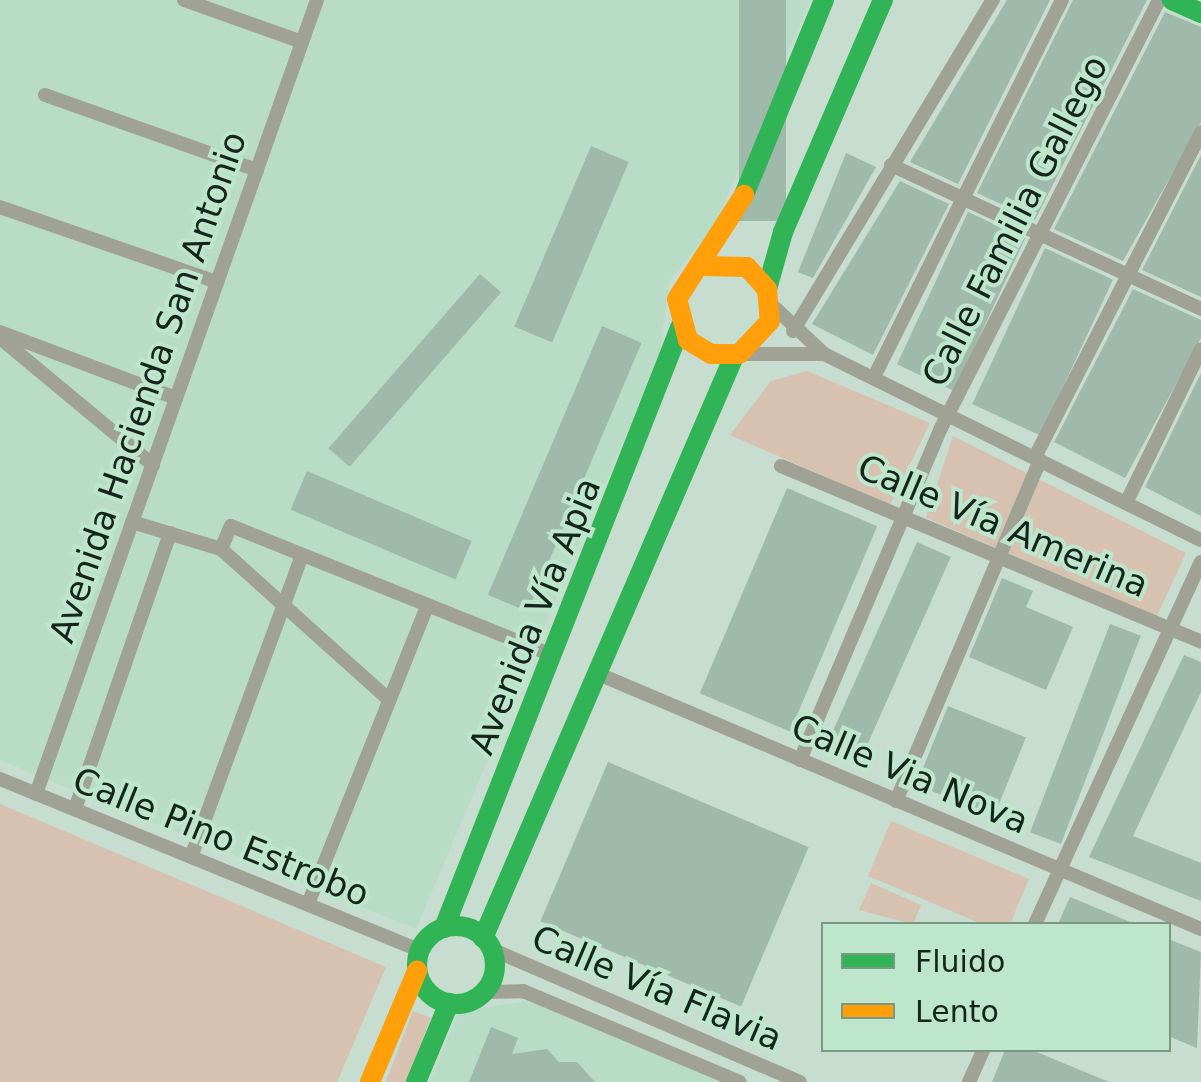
<!DOCTYPE html>
<meta charset="utf-8">
<style>
body{margin:0}
#map{position:relative;width:1201px;height:1082px;overflow:hidden;background:#c6ddcf;font-family:"DejaVu Sans",sans-serif}
div>[style]{position:absolute}
[style*='--x']{left:calc(var(--x)*1px);top:calc(var(--y)*1px);width:calc(var(--w)*1px);rotate:calc(var(--a)*1deg)}
.built>*{inset:0;background:#b8dcc6}
.green>*{inset:0;background:#d7c1b1;transform-origin:0 0}
.building>*{inset:0;background:#9fb9aa;transform-origin:0 0}
.street>*{height:14px;margin:-7px;padding:0 7px;transform-origin:7px;border-radius:7px;background:#a0a295}
.fast>*{height:20px;margin:-10px;padding:0 10px;transform-origin:10px;border-radius:10px;background:#30b455}
.fast>.ring{margin:-10px;padding:0;box-sizing:content-box;background:none;border:20px solid #30b455;border-radius:50%}
.slow>*{height:20px;margin:-10px;padding:0 10px;transform-origin:10px;border-radius:10px;background:#ff9f0a}
span{translate:-50% -50%;white-space:nowrap;text-align:center;line-height:1.15;-webkit-text-stroke:8px #bde6cc;paint-order:stroke}
.street-label{font-size:35px;color:#15251b}
.legend{position:absolute;left:821px;top:922px;width:350px;height:130px;box-sizing:border-box;background:#bde6cc;border:2px solid #7a9985;margin:0;padding:12px 18px;list-style:none;font-size:30px;color:#15251b}
.legend li{display:flex;align-items:center;gap:20px;height:50px}
.legend b{width:50px;border:2px solid #7a9985}
</style>
<div id="map">
<div class="built">
<div style="clip-path:polygon(0 0,810px 0,716px 222px,669px 282px,659px 357px,416px 929px,0 760px)"></div>
<div style="clip-path:polygon(528px 1001px,722px 1082px,430px 1082px,459px 1012px)"></div>
</div>
<div class="green">
<div style="clip-path:polygon(807px 371px,930px 423px,890px 505px,730px 435px,771px 381px)"></div>
<div style="clip-path:polygon(953px 436px,1186px 553px,1157px 616px,926px 518px)"></div>
<div style="clip-path:polygon(0 804px,386px 967px,337px 1082px,0 1082px)"></div>
<div style="clip-path:polygon(891px 821px,1029px 879px,1010px 924px,982px 924px,868px 876px)"></div>
<div style="clip-path:polygon(871px 883px,921px 905px,913px 924px,859px 910px)"></div>
<div style="left:413px;top:1011px;width:19px;height:77px;rotate:21deg"></div>
</div>
<div class="building">
<div style="left:739px;top:0;width:47px;height:221px"></div>
<div style="clip-path:polygon(1007px 0,1050px 0,958px 184px,910px 162px)"></div>
<div style="clip-path:polygon(1073px 0,1147px 0,1035px 220px,977px 193px)"></div>
<div style="clip-path:polygon(1165px 12px,1201px 27px,1201px 122px,1123px 261px,1054px 229px)"></div>
<div style="left:591px;top:146px;width:41px;height:196px;rotate:23deg"></div>
<div style="clip-path:polygon(846px 153px,876px 167px,813px 278px,798px 272px)"></div>
<div style="clip-path:polygon(1201px 155px,1201px 297px,1142px 270px)"></div>
<div style="clip-path:polygon(900px 181px,949px 204px,873px 355px,812px 324px)"></div>
<div style="left:968px;top:212px;width:63px;height:168px;rotate:25deg"></div>
<div style="left:1045px;top:248px;width:75px;height:172px;rotate:25deg"></div>
<div style="left:480px;top:274px;width:28px;height:231px;rotate:41deg"></div>
<div style="clip-path:polygon(1133px 289px,1201px 320px,1201px 338px,1125px 478px,1054px 442px)"></div>
<div style="left:602px;top:326px;width:43px;height:292px;rotate:23deg"></div>
<div style="clip-path:polygon(1201px 373px,1201px 516px,1145px 487px)"></div>
<div style="left:307px;top:471px;width:179px;height:42px;rotate:23deg"></div>
<div style="left:787px;top:488px;width:98px;height:223px;rotate:23deg"></div>
<div style="left:917px;top:542px;width:37px;height:224px;rotate:24deg"></div>
<div style="clip-path:polygon(1002px 578px,1033px 591px,1026px 607px,1073px 627px,1046px 690px,969px 657px)"></div>
<div style="left:1110px;top:624px;width:33px;height:223px;rotate:21deg"></div>
<div style="clip-path:polygon(1184px 655px,1201px 662px,1201px 692px,1133px 836px,1201px 863px,1201px 901px,1089px 857px)"></div>
<div style="left:948px;top:706px;width:84px;height:85px;rotate:22deg"></div>
<div style="left:608px;top:762px;width:218px;height:173px;rotate:23deg"></div>
<div style="clip-path:polygon(1070px 897px,1135px 924px,1058px 924px)"></div>
<div style="clip-path:polygon(1168px 939px,1201px 952px,1197px 1048px,1168px 1036px)"></div>
<div style="clip-path:polygon(491px 1027px,518px 1038px,512px 1054px,547px 1049px,559px 1062px,577px 1062px,595px 1082px,469px 1082px)"></div>
<div style="clip-path:polygon(1005px 1050px,1032px 1050px,1109px 1082px,992px 1082px)"></div>
</div>
<div class="street">
<div style="--x:184;--y:0;--w:125;--a:19.6"></div>
<div style="--x:45;--y:95;--w:225;--a:19.5"></div>
<div style="--x:891;--y:165;--w:342;--a:24.9"></div>
<div style="--x:0;--y:207;--w:230;--a:19.1"></div>
<div style="--x:772;--y:305;--w:71;--a:43.3"></div>
<div style="--x:824;--y:354;--w:420;--a:26.3"></div>
<div style="--x:793;--y:331;--w:387;--a:-58.9"></div>
<div style="--x:0;--y:332;--w:188;--a:20.6"></div>
<div style="--x:0;--y:338;--w:199;--a:39.7"></div>
<div style="--x:739;--y:354;--w:84;--a:0"></div>
<div style="--x:874;--y:377;--w:421;--a:-63.5"></div>
<div style="--x:1035;--y:457;--w:365;--a:-62.9"></div>
<div style="--x:781;--y:466;--w:455;--a:22.7"></div>
<div style="--x:1126;--y:503;--w:171;--a:-64"></div>
<div style="--x:132;--y:522;--w:93;--a:16.9"></div>
<div style="--x:221;--y:549;--w:224;--a:41.9"></div>
<div style="--x:221;--y:549;--w:25;--a:-67"></div>
<div style="--x:231;--y:526;--w:348;--a:21.9"></div>
<div style="--x:596;--y:673;--w:657;--a:22.94"></div>
<div style="--x:800;--y:760;--w:361;--a:-67"></div>
<div style="--x:941;--y:428;--w:480;--a:-63"></div>
<div style="--x:0;--y:779;--w:453;--a:22.2"></div>
<div style="--x:36;--y:794;--w:842;--a:-70.51"></div>
<div style="--x:896;--y:801;--w:370;--a:-67.1"></div>
<div style="--x:75;--y:809;--w:292;--a:-71"></div>
<div style="--x:191;--y:857;--w:322;--a:-69.8"></div>
<div style="--x:308;--y:904;--w:321;--a:-68.2"></div>
<div style="--x:1035;--y:924;--w:398;--a:-65.4"></div>
<div style="--x:491;--y:949;--w:336;--a:23.3"></div>
<div style="--x:484;--y:992;--w:39;--a:-1"></div>
<div style="--x:523;--y:991;--w:235;--a:22.8"></div>
<div style="--x:969;--y:1082;--w:35;--a:-66"></div>
</div>
<div class="fast">
<div style="--x:1172;--y:0;--w:32;--a:24"></div>
<div style="--x:744;--y:195;--w:211;--a:-67.7"></div>
<div style="--x:767;--y:289;--w:59;--a:-74.3"></div>
<div style="--x:783;--y:232;--w:253;--a:-66.7"></div>
<div class="ring" style="left:417px;top:926px;width:58px;height:58px"></div>
<div style="--x:444;--y:928;--w:645;--a:-68.53"></div>
<div style="--x:483;--y:938;--w:636;--a:-66.66"></div>
<div style="--x:416;--y:1082;--w:86;--a:-67.3"></div>
</div>
<div class="slow">
<div style="--x:703;--y:266;--w:44;--a:1.3"></div>
<div style="--x:747;--y:267;--w:30;--a:48"></div>
<div style="--x:767;--y:289;--w:32;--a:85"></div>
<div style="--x:770;--y:321;--w:45;--a:133.2"></div>
<div style="--x:739;--y:354;--w:28;--a:180"></div>
<div style="--x:711;--y:354;--w:27;--a:-149"></div>
<div style="--x:688;--y:340;--w:42;--a:-105"></div>
<div style="--x:677;--y:299;--w:124;--a:-57.2"></div>
<div style="--x:370;--y:1082;--w:121;--a:-67.1"></div>
</div>
<div class="street-label">
<span style="left:1015px;top:221px;rotate:-63deg">Calle Familia Gallego</span>
<span style="left:148px;top:387px;rotate:-71deg">Avenida Hacienda San Antonio</span>
<span style="left:1003px;top:526px;rotate:23deg">Calle Vía Amerina</span>
<span style="left:535px;top:616px;rotate:-68deg">Avenida Vía Apia</span>
<span style="left:910px;top:774px;rotate:23deg">Calle Via Nova</span>
<span style="left:221px;top:837px;rotate:22deg">Calle Pino Estrobo</span>
<span style="left:657px;top:988px;rotate:23deg">Calle Vía Flavia</span>
</div>
<ul class="legend">
<li><b style="height:12px;background:#30b455"></b>Fluido</li>
<li><b style="height:12px;background:#ff9f0a"></b>Lento</li>
</ul>
</div>
